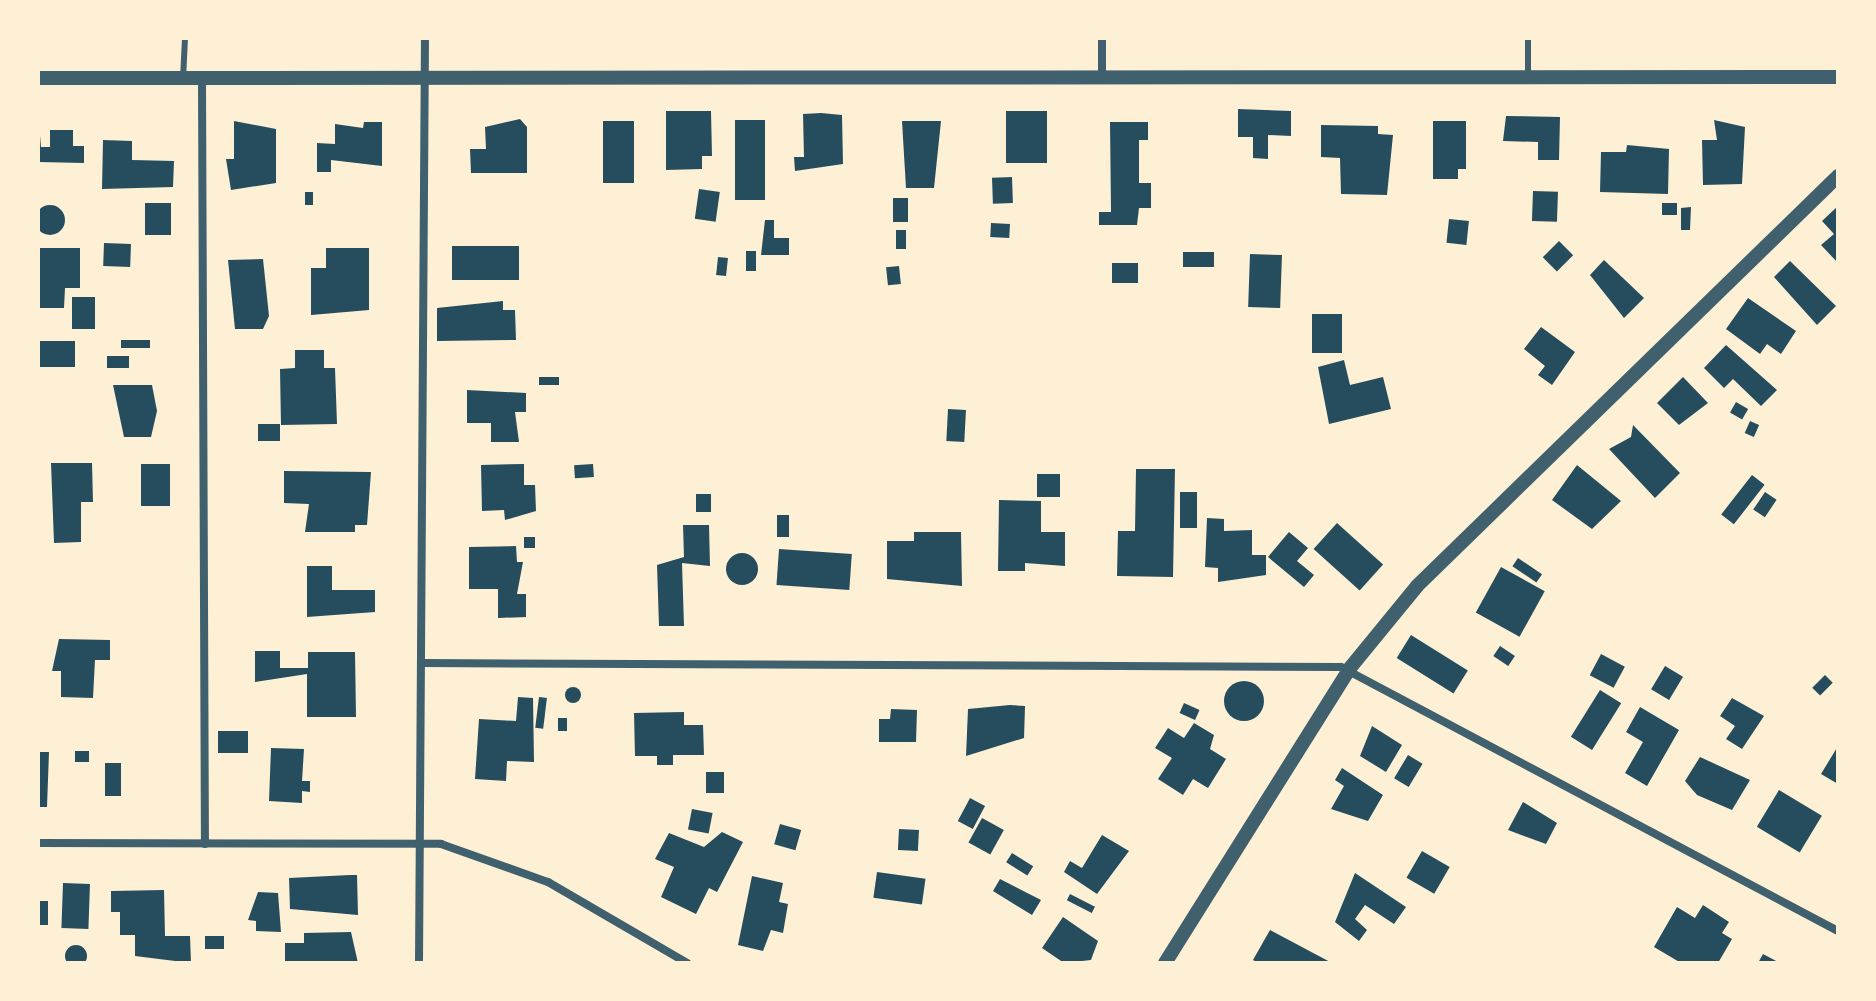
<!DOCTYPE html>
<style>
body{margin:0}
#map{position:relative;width:1876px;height:1001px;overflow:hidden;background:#fdf0d5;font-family:"Alegreya Sans",sans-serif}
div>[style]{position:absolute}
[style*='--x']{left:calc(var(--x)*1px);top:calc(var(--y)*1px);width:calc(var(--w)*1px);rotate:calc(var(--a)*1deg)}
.building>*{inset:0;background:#264d5e;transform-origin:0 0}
.round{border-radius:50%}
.service>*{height:6px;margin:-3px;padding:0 3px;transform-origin:3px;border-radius:3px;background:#3f606c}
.minor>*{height:8px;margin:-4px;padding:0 4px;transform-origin:4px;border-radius:4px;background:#3f606c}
.tertiary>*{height:14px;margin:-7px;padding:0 7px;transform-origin:7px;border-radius:7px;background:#3f606c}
span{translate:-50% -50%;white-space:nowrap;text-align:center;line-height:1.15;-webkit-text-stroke:8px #fdf0d5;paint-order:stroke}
.frame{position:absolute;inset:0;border:40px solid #fdf0d5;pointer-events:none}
</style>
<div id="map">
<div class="building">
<div style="clip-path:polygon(1238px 109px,1291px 111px,1291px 136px,1268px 135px,1268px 159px,1253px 158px,1253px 137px,1238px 137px)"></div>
<div style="clip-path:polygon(666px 111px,711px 111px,712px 156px,702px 156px,702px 169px,666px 170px)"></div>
<div style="left:1006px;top:111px;width:41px;height:52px"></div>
<div style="clip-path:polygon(38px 113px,41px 147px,50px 147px,50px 130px,73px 130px,73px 146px,84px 146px,84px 163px,38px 162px)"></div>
<div style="clip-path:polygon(821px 113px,842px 115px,843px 164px,795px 171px,794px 157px,804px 157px,803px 114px)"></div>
<div style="clip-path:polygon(1506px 116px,1560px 117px,1559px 160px,1538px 160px,1538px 142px,1503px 141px)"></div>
<div style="clip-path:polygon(520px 119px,527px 127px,527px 173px,471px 173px,470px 149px,486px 149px,485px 127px)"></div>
<div style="left:735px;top:120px;width:30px;height:80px"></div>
<div style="clip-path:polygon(1714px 120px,1745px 127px,1742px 184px,1703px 185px,1702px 140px,1717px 140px)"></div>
<div style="clip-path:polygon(234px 121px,276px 129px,276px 183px,231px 190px,226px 159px,234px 159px)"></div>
<div style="left:603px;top:121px;width:31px;height:62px"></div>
<div style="clip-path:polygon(902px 121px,941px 121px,934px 188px,906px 188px)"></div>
<div style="clip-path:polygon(1433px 121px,1466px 121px,1466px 169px,1458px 169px,1458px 179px,1433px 179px)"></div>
<div style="clip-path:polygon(364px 122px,382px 122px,382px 166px,331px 160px,331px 172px,317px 172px,317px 143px,335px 144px,335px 124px,363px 128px)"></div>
<div style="clip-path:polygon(1110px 122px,1148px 122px,1148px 140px,1139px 140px,1139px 183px,1151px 183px,1151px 208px,1139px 208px,1137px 225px,1099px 225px,1099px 212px,1111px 212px)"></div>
<div style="clip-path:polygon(1321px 125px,1378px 126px,1378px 134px,1393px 135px,1387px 195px,1341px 194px,1340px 158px,1321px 157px)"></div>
<div style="clip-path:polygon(103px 140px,132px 141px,132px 160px,174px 161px,173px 187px,102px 189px)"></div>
<div style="clip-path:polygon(1627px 145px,1669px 149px,1668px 194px,1600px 192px,1601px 152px,1626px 152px)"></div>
<div style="left:1012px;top:177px;width:26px;height:20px;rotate:88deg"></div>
<div style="left:699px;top:189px;width:21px;height:30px;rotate:8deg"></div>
<div style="left:1533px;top:191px;width:25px;height:30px;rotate:2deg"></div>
<div style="left:305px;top:192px;width:8px;height:13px"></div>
<div style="left:893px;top:198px;width:15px;height:24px"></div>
<div style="left:145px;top:203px;width:26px;height:32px"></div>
<div style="left:1662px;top:203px;width:15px;height:12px"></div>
<div class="round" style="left:35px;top:205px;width:30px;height:30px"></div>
<div style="clip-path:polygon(1838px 206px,1838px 263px,1821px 245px,1834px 234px,1822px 221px)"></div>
<div style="clip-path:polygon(1691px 207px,1690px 230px,1681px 230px,1681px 208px)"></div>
<div style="left:1449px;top:219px;width:20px;height:24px;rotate:6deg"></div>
<div style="clip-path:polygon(765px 220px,774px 220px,774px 238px,789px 238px,789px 255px,761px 255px)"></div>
<div style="left:991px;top:223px;width:19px;height:14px;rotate:3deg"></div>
<div style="left:896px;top:230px;width:10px;height:19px"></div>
<div style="left:1559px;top:241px;width:20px;height:23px;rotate:45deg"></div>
<div style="left:104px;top:243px;width:27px;height:23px;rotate:2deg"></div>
<div style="left:452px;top:246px;width:67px;height:34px"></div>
<div style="clip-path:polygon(38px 248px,80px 248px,80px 288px,65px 288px,64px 308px,38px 308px)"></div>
<div style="clip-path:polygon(326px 248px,369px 248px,369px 310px,311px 315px,311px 268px,326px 268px)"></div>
<div style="left:746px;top:251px;width:10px;height:20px"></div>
<div style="left:1183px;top:252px;width:31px;height:15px"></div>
<div style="left:1250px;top:254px;width:32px;height:53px;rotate:2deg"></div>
<div style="left:718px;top:257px;width:10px;height:18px;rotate:6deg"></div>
<div style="clip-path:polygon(263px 259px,269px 316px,263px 329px,235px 329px,228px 260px)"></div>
<div style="clip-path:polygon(1604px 260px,1644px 298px,1624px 318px,1590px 275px)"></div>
<div style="clip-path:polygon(1790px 261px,1836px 306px,1817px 325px,1774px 277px)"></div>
<div style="left:1112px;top:263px;width:26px;height:20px"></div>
<div style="left:899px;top:266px;width:18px;height:13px;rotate:84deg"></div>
<div style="left:72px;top:297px;width:23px;height:32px"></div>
<div style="clip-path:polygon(1748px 298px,1796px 331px,1781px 354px,1767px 344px,1760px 354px,1726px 329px)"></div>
<div style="clip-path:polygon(503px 301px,503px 310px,515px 310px,516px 340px,437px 341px,437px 308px)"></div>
<div style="left:1312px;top:314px;width:30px;height:39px"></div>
<div style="clip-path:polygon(1541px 327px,1575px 352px,1552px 385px,1538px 375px,1545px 366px,1524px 349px)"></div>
<div style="left:150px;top:340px;width:8px;height:29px;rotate:90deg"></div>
<div style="left:38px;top:341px;width:37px;height:26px"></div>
<div style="clip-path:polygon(1726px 345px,1777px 390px,1761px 406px,1733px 379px,1724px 388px,1704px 368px)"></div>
<div style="clip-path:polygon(295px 350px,324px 350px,324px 368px,335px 368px,337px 424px,281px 425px,280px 369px,295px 368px)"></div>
<div style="left:107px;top:356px;width:22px;height:12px"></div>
<div style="clip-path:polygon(1344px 360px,1350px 385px,1383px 377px,1391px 409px,1329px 424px,1318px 367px)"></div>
<div style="left:559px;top:377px;width:8px;height:20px;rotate:90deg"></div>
<div style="clip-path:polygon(1683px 377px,1708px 403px,1679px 425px,1657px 403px)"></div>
<div style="clip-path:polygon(113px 385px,152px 385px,157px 411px,151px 437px,124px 437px)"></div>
<div style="clip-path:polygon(467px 390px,526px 393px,526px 412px,515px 412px,519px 442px,491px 442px,491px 423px,467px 423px)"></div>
<div style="left:1736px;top:402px;width:14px;height:12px;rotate:30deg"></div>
<div style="left:948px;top:409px;width:18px;height:32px;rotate:3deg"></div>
<div style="left:1750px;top:421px;width:10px;height:13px;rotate:24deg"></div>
<div style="left:258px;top:424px;width:22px;height:17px"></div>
<div style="clip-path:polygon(1633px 425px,1680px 473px,1655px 498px,1609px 449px,1631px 437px)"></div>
<div style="clip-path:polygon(51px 463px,92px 463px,93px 502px,81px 502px,81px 542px,54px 543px)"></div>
<div style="left:170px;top:464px;width:42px;height:29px;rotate:90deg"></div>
<div style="clip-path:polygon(524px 464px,524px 485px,535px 485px,536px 511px,505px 520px,504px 510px,482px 511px,481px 465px)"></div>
<div style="left:593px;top:464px;width:13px;height:19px;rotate:86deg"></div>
<div style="clip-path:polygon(1577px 465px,1621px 501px,1592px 529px,1552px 500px)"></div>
<div style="clip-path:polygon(1136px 469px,1175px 469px,1173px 577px,1117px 576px,1118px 531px,1135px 531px)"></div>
<div style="clip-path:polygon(284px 471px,371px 472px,367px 525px,355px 525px,355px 532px,305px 532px,309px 504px,284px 503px)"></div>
<div style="left:1037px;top:474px;width:23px;height:23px"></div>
<div style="left:1752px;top:475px;width:16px;height:50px;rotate:38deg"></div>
<div style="left:1180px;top:492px;width:17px;height:36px"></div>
<div style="left:1765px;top:492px;width:14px;height:21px;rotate:34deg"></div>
<div style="left:696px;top:494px;width:15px;height:18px"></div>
<div style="clip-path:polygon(999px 500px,1041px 501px,1041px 532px,1065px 532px,1065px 566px,1025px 563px,1025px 571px,998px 571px)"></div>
<div style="left:777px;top:515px;width:12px;height:22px"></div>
<div style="clip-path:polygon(1207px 518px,1224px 519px,1224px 531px,1252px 530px,1252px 555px,1266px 555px,1266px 575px,1218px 582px,1218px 568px,1205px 567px)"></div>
<div style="left:1337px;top:523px;width:62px;height:35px;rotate:42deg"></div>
<div style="clip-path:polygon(683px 525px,709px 525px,710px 566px,682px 563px,684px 626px,659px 626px,657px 565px,684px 557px)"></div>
<div style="clip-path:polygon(914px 532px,961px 532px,962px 586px,887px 579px,887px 541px,914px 541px)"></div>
<div style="clip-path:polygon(1289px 532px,1308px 548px,1297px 561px,1314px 575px,1304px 587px,1268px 557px)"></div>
<div style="left:524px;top:537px;width:11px;height:11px"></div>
<div style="clip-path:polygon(516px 546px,517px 562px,523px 562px,517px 594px,526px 594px,526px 617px,498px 618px,498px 589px,469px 589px,469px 547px)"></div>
<div style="left:779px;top:549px;width:73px;height:36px;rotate:4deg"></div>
<div class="round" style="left:726px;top:553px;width:32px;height:32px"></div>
<div style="left:1518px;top:558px;width:29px;height:10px;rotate:34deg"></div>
<div style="clip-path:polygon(307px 566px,332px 566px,332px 590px,375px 590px,375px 612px,307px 617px)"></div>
<div style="left:1501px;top:567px;width:50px;height:52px;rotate:29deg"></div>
<div style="left:1411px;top:635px;width:67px;height:27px;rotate:32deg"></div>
<div style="clip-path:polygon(59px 639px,110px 640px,110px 660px,95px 660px,93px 698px,61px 697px,61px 671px,52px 671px)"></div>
<div style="left:1500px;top:646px;width:18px;height:12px;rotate:34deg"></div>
<div style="clip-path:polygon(255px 651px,280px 651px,280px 668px,308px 668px,308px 652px,355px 652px,356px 717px,307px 717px,307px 674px,255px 682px)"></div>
<div style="left:1601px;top:654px;width:27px;height:24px;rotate:28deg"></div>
<div style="left:1665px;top:666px;width:21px;height:27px;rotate:31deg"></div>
<div style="left:1825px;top:675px;width:11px;height:18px;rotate:45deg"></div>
<div class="round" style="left:1224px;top:681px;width:40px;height:40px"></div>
<div class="round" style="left:565px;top:687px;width:16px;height:16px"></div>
<div style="left:1600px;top:690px;width:25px;height:55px;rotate:32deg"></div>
<div style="clip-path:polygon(518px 697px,533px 698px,534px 762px,507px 761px,506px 781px,475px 779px,479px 719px,516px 721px)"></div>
<div style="left:539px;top:697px;width:8px;height:31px;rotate:7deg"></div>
<div style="clip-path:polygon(1732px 698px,1764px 716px,1742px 749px,1726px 739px,1735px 726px,1720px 716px)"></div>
<div style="left:1184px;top:703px;width:17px;height:11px;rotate:24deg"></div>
<div style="clip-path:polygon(1010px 705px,1025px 706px,1024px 738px,966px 756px,968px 709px)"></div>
<div style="clip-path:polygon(1640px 707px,1679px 730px,1647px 786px,1625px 773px,1643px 742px,1626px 732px)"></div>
<div style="clip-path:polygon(891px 709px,917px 710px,916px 742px,879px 742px,879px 719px,890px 719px)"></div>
<div style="clip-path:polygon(684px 712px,684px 725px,703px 725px,704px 755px,673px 755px,673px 765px,657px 765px,657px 756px,635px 756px,634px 713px)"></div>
<div style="left:558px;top:718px;width:9px;height:13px"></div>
<div style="clip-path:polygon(1194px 723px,1214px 735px,1210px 749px,1226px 759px,1208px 788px,1193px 779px,1183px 795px,1158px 779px,1172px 758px,1155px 748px,1168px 728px,1184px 738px)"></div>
<div style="clip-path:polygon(1372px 726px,1402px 745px,1386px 772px,1360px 756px)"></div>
<div style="left:218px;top:731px;width:30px;height:22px"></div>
<div style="clip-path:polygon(1838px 746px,1838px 784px,1821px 774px)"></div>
<div style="clip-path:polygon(271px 748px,304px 749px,302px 781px,310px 781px,310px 792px,302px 791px,302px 803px,269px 801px)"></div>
<div style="left:75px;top:751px;width:14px;height:11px"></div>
<div style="clip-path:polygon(38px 752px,49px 752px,47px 807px,38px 807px)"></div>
<div style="left:1408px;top:755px;width:17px;height:27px;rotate:31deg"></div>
<div style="clip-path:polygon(1700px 757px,1750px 780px,1732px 810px,1697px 795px,1685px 781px)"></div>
<div style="left:121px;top:763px;width:33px;height:16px;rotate:90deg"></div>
<div style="clip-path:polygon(1342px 768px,1383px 795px,1368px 821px,1331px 809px,1344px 786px,1335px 780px)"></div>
<div style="left:706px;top:772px;width:18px;height:21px"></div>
<div style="left:1779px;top:790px;width:50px;height:43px;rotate:31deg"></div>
<div style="left:970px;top:798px;width:17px;height:26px;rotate:28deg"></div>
<div style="clip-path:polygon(1523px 802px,1557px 823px,1546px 844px,1508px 830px)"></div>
<div style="left:692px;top:809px;width:21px;height:21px;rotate:11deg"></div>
<div style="left:982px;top:818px;width:25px;height:28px;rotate:29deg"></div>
<div style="left:780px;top:824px;width:22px;height:21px;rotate:16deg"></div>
<div style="left:899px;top:829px;width:20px;height:21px;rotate:3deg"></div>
<div style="clip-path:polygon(722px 832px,743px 842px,717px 892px,709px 888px,696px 914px,661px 897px,674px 867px,655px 859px,669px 833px,704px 847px)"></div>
<div style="clip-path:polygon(1102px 835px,1129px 851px,1097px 894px,1064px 872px,1070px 861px,1082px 868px)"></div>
<div style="left:1422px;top:851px;width:32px;height:31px;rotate:30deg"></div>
<div style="left:1012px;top:853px;width:25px;height:11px;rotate:32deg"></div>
<div style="left:877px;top:872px;width:49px;height:26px;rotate:8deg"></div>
<div style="clip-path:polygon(1355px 873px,1406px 907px,1394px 924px,1365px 905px,1355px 919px,1367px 930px,1359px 941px,1335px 922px)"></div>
<div style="clip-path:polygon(350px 875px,357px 875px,358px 915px,290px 909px,289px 878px)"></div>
<div style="clip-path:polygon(752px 876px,783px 883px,779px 902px,788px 904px,783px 933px,771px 930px,763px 951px,738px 945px)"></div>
<div style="clip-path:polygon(1000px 879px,1041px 900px,1032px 915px,993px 891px)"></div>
<div style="left:63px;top:883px;width:27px;height:45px;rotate:2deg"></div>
<div style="clip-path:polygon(164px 890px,165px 936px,190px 936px,191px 963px,135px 956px,135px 935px,120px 935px,120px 912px,111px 912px,111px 891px)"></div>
<div style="clip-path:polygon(258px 892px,278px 893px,281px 932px,256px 931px,256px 921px,248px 920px)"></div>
<div style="left:1070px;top:894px;width:28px;height:7px;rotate:27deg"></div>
<div style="left:38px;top:901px;width:10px;height:24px"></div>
<div style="clip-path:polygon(1703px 905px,1729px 922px,1722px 933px,1732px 939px,1718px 963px,1681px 963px,1654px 947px,1677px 907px,1695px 918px)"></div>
<div style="clip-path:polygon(1063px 917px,1098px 941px,1091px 960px,1064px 963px,1042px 948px)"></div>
<div style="clip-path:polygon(1270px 930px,1332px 963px,1258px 963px,1253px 960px)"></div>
<div style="clip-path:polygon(351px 932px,358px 963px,285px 963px,285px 943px,304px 943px,304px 933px)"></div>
<div style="left:205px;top:936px;width:19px;height:13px"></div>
<div class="round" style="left:65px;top:945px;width:22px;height:22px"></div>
<div style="clip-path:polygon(1763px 954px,1780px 963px,1758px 963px)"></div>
</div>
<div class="service">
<div style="--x:1528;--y:78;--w:40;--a:-90"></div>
<div style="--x:183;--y:79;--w:41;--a:-87.2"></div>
</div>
<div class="minor">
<div style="--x:1102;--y:38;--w:40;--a:90"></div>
<div style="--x:202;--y:79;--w:765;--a:89.78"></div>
<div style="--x:421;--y:663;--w:920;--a:0.25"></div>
<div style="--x:1341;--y:667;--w:563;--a:27.98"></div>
<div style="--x:38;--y:843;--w:403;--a:0.1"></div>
<div style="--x:441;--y:844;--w:114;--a:19.6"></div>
<div style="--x:548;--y:882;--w:161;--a:30.2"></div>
<div style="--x:419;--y:963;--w:925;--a:-89.63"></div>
</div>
<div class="tertiary">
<div style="--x:38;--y:78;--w:1800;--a:-0.03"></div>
<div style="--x:1165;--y:963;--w:348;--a:-57.9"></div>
<div style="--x:1350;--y:668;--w:106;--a:-50.7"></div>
<div style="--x:1417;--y:586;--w:588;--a:-44.24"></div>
</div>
<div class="frame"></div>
</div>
